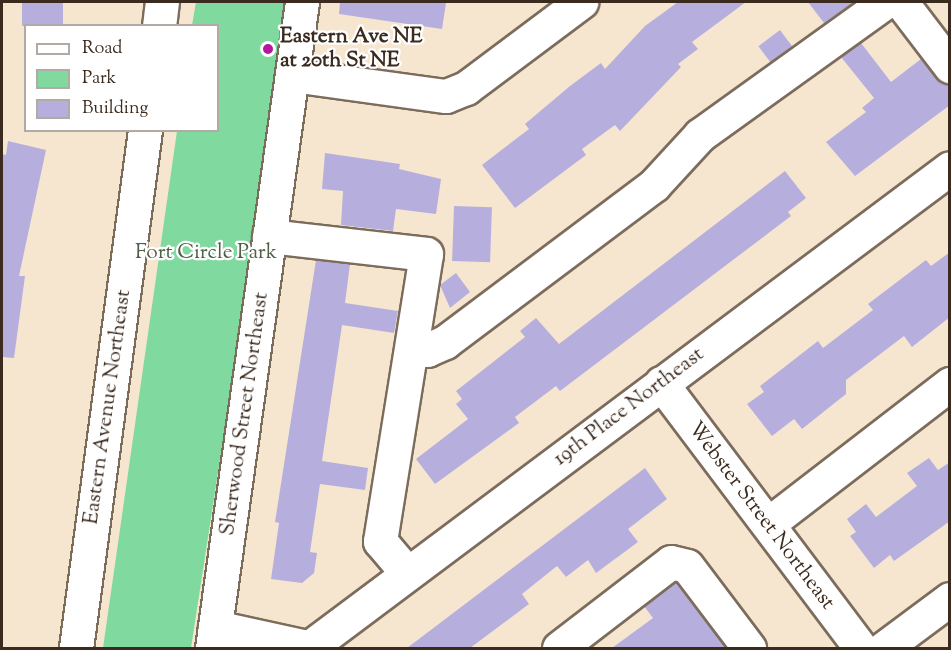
<!DOCTYPE html>
<style>
body{margin:0}
#map{position:relative;width:951px;height:650px;overflow:hidden;background:#f6e6d0;font-family:"Sorts Mill Goudy",serif}
div>[style]{position:absolute}
[style*='--x']{left:calc(var(--x)*1px);top:calc(var(--y)*1px);width:calc(var(--w)*1px);rotate:calc(var(--a)*1deg)}
.green>*{inset:0;background:#80daa0}
.building>*{inset:0;background:#b6afdd;transform-origin:0 0}
.roads{filter:drop-shadow(2px 0 #7c6c5c) drop-shadow(-2px 0 #7c6c5c) drop-shadow(0 2px #7c6c5c) drop-shadow(0 -2px #7c6c5c)}
.minor>*{height:33px;margin:-16.5px;padding:0 16.5px;transform-origin:16.5px;border-radius:16.5px;background:#fff}
.major>*{height:33px;margin:-16.5px;padding:0 16.5px;transform-origin:16.5px;border-radius:16.5px;background:#fff}
.dots>*{width:16px;height:16px;translate:-50% -50%;box-sizing:border-box;border:3px solid #fff;border-radius:50%}
span{translate:-50% -50%;white-space:nowrap;text-align:center;line-height:1.15;-webkit-text-stroke:4.5px #fff;paint-order:stroke}
.poi-label{font-size:21px;color:#3b2a1e;font-weight:700}
.left{translate:0 -50%;text-align:left}
.park-label{font-size:21px;color:#505f45}
.street-label{font-size:21px;color:#3b2a1e}
.frame{position:absolute;inset:0;border:3px solid #3b2a1e;pointer-events:none}
.legend{position:absolute;left:24px;top:24px;width:195px;height:108px;box-sizing:border-box;background:#fff;border:2px solid #b1aaa5;margin:0;padding:8px 10px;list-style:none;font-size:18px;color:#3b2a1e}
.legend li{display:flex;align-items:center;gap:12px;height:30px}
.legend b{width:30px;border:2px solid #b1aaa5}
</style>
<div id="map">
<div class="green">
<div style="clip-path:polygon(196px 2px,286px 2px,251px 258px,191px 648px,103px 648px,177px 131px,218px 130px,218px 26px,192px 25px)"></div>
</div>
<div class="building">
<div style="left:22px;top:2px;width:41px;height:24px"></div>
<div style="clip-path:polygon(340px 2px,442px 2px,446px 3px,442px 29px,339px 14px)"></div>
<div style="clip-path:polygon(678px 2px,746px 2px,692px 42px,698px 49px,678px 64px,681px 67px,620px 131px,615px 125px,582px 149px,586px 155px,515px 208px,482px 165px,529px 129px,525px 124px,570px 86px,601px 63px,605px 69px,645px 26px)"></div>
<div style="clip-path:polygon(808px 2px,854px 2px,824px 23px)"></div>
<div style="left:780px;top:30px;width:20px;height:27px;rotate:53deg"></div>
<div style="clip-path:polygon(861px 43px,891px 82px,921px 59px,950px 85px,950px 105px,855px 176px,826px 142px,866px 112px,862px 108px,874px 98px,841px 57px)"></div>
<div style="clip-path:polygon(8px 141px,46px 150px,19px 276px,25px 276px,14px 358px,2px 357px,2px 154px,6px 155px)"></div>
<div style="clip-path:polygon(325px 153px,400px 164px,399px 169px,441px 179px,436px 214px,396px 209px,393px 231px,341px 225px,343px 191px,322px 189px)"></div>
<div style="clip-path:polygon(785px 171px,806px 198px,788px 212px,791px 216px,560px 391px,556px 386px,515px 417px,519px 423px,435px 484px,416px 459px,468px 419px,456px 404px,462px 399px,456px 391px,525px 337px,520px 331px,536px 318px,559px 344px)"></div>
<div style="left:454px;top:206px;width:38px;height:55px;rotate:2deg"></div>
<div style="clip-path:polygon(950px 252px,950px 317px,912px 347px,904px 336px,846px 380px,846px 394px,802px 429px,794px 419px,772px 436px,747px 404px,764px 392px,760px 386px,818px 341px,823px 348px,873px 310px,868px 304px,926px 260px,931px 266px)"></div>
<div style="clip-path:polygon(316px 260px,350px 264px,345px 303px,398px 311px,394px 333px,342px 325px,322px 461px,368px 468px,365px 490px,320px 484px,310px 552px,317px 553px,314px 573px,302px 583px,271px 579px,279px 523px,275px 522px)"></div>
<div style="clip-path:polygon(456px 273px,470px 292px,450px 308px,440px 285px)"></div>
<div style="clip-path:polygon(929px 458px,938px 470px,950px 462px,950px 521px,894px 561px,890px 555px,874px 568px,850px 536px,856px 532px,847px 519px,866px 504px,876px 517px,917px 486px,907px 473px)"></div>
<div style="clip-path:polygon(645px 468px,667px 499px,628px 529px,638px 542px,596px 573px,588px 560px,566px 577px,557px 566px,522px 594px,529px 604px,470px 648px,407px 648px)"></div>
<div style="clip-path:polygon(675px 582px,726px 648px,612px 648px,653px 618px,644px 606px)"></div>
</div>
<div class="roads">
<div class="minor">
<div style="--x:901;--y:2;--w:81;--a:52.6"></div>
<div style="--x:292;--y:75;--w:155;--a:7.8"></div>
<div style="--x:446;--y:96;--w:22;--a:-22"></div>
<div style="--x:466;--y:88;--w:144;--a:-36.8"></div>
<div style="--x:269;--y:236;--w:158;--a:6.5"></div>
<div style="--x:426;--y:254;--w:291;--a:99.1"></div>
<div style="--x:380;--y:541;--w:42;--a:49.8"></div>
<div style="--x:414;--y:348;--w:13;--a:9"></div>
<div style="--x:427;--y:350;--w:20;--a:-24"></div>
<div style="--x:445;--y:342;--w:261;--a:-36.9"></div>
<div style="--x:654;--y:185;--w:68;--a:-47.4"></div>
<div style="--x:700;--y:135;--w:228;--a:-35.7"></div>
<div style="--x:661;--y:383;--w:332;--a:53"></div>
<div style="--x:768;--y:524;--w:230;--a:-37.6"></div>
<div style="--x:215;--y:627;--w:98;--a:12.3"></div>
<div style="--x:310;--y:647;--w:799;--a:-36.81"></div>
<div style="--x:212;--y:648;--w:652;--a:-82.07"></div>
<div style="--x:559;--y:648;--w:141;--a:-37.5"></div>
<div style="--x:671;--y:562;--w:16;--a:14"></div>
<div style="--x:687;--y:566;--w:103;--a:52.9"></div>
<div style="--x:884;--y:648;--w:82;--a:-36.6"></div>
</div>
<div class="major">
<div style="--x:159;--y:26;--w:24;--a:-83"></div>
<div style="--x:76;--y:648;--w:523;--a:-82.41"></div>
</div>
</div>
<div class="dots">
<div style="left:268px;top:49px;background:#b5179e"></div>
</div>
<div class="poi-label">
<span class="left" style="left:280px;top:49px">Eastern Ave NE<br>at 20th St NE</span>
</div>
<div class="park-label">
<span style="left:206px;top:253px">Fort Circle Park</span>
</div>
<div class="street-label">
<span style="left:108px;top:407px;rotate:-82deg">Eastern Avenue Northeast</span>
<span style="left:629px;top:407px;rotate:-37deg">19th Place Northeast</span>
<span style="left:245px;top:414px;rotate:-82deg">Sherwood Street Northeast</span>
<span style="left:761px;top:516px;rotate:53deg">Webster Street Northeast</span>
</div>
<div class="frame"></div>
<ul class="legend">
<li><b style="height:8px;background:#fff"></b>Road</li>
<li><b style="height:16px;background:#80daa0"></b>Park</li>
<li><b style="height:16px;background:#b6afdd"></b>Building</li>
</ul>
</div>
